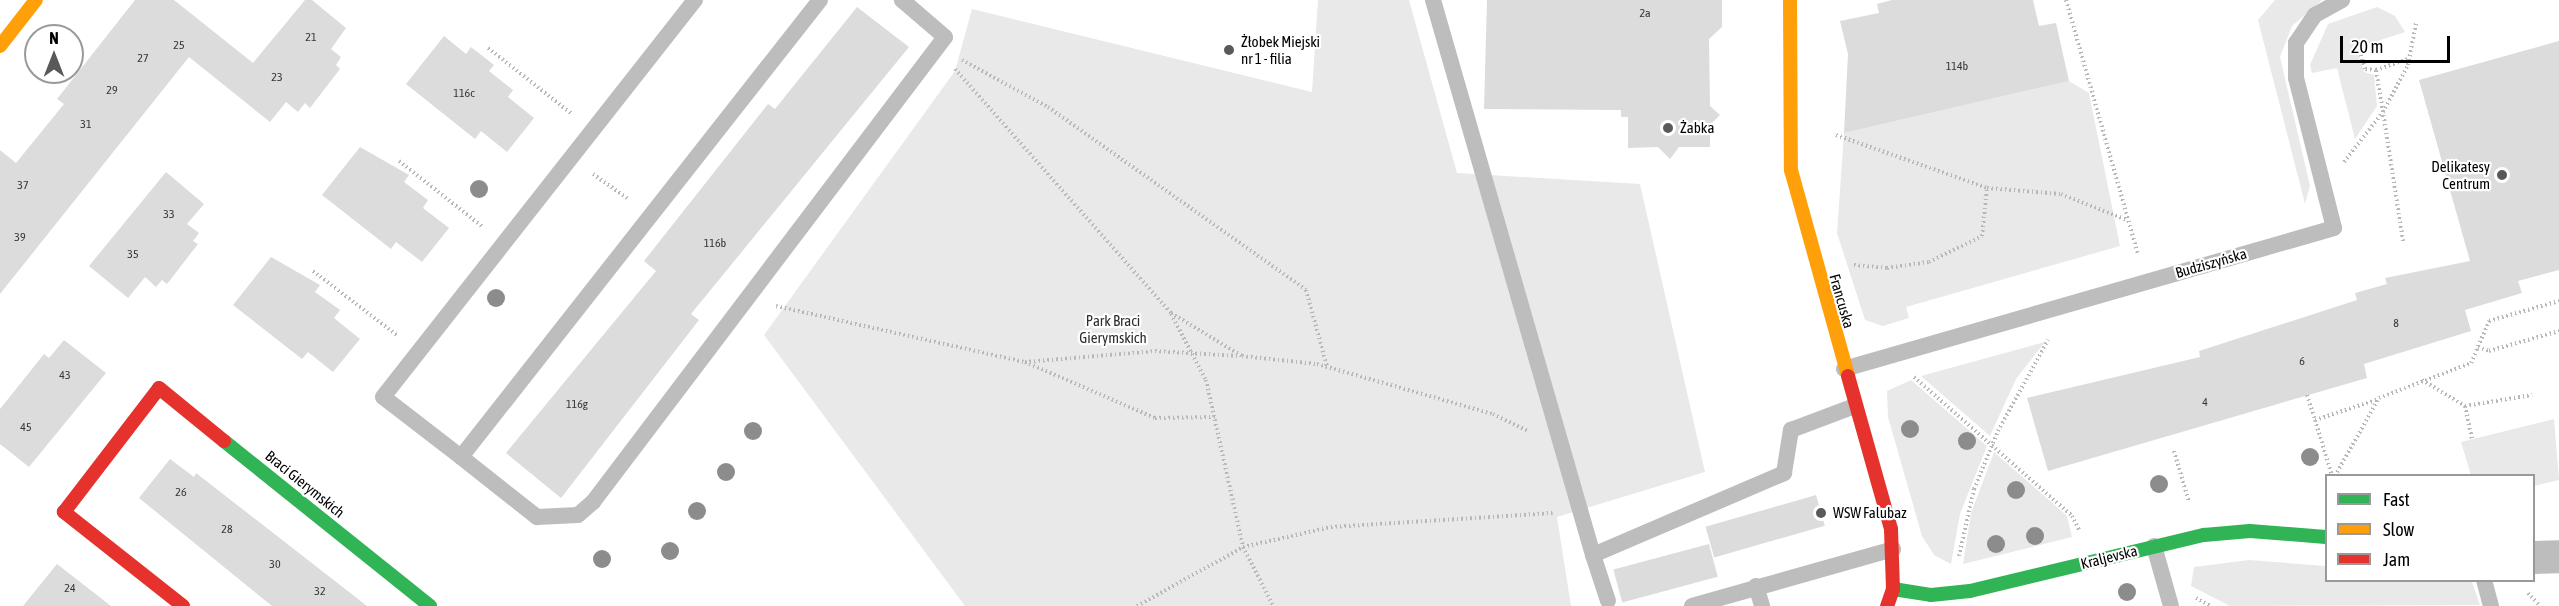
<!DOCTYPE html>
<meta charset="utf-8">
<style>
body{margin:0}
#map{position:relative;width:2559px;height:606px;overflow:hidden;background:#fff;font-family:"Asap Condensed",sans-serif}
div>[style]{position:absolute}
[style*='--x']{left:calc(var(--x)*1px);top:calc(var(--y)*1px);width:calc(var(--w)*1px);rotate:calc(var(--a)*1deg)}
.green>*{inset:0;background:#e9e9e9}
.building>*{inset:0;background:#dcdcdc;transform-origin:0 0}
.path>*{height:4px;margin-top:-2px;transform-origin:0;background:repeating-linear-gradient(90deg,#b8b8b8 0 1.5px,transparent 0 4.5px)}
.lane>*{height:16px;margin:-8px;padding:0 8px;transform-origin:8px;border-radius:8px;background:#bdbdbd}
.street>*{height:33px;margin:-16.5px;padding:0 16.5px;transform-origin:16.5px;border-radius:16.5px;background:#bdbdbd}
.fast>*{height:14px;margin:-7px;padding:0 7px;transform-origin:7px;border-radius:7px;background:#30b455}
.slow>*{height:14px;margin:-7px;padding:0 7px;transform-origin:7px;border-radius:7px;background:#ff9f0a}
.jam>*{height:14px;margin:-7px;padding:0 7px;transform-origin:7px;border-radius:7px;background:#e5322d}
.trees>*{width:18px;height:18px;margin:-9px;border-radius:50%;background:#8c8c8c}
.dots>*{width:16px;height:16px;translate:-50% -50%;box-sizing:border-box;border:3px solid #fff;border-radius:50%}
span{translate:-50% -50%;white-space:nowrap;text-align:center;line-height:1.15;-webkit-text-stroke:4.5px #fff;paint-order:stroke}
.number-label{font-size:12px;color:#373737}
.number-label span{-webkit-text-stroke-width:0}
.poi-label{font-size:15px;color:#000}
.left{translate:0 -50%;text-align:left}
.right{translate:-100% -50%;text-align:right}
.street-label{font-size:15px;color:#000}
.park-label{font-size:15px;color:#2e2e2e}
.legend{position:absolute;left:2325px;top:474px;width:210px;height:108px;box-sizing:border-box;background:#fff;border:2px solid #999;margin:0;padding:8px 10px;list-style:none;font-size:18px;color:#000}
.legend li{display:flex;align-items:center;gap:12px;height:30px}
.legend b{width:30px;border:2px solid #999}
.north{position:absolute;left:24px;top:24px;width:60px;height:60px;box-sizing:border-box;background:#fff;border:2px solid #999;border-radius:50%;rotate:0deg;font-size:16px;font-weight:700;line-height:24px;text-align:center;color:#000}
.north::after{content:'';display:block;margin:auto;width:21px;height:27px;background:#595959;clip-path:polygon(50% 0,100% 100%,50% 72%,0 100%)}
.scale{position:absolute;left:2340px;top:36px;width:110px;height:27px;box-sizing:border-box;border:3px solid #000;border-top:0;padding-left:8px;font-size:18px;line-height:21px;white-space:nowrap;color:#000;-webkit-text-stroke:4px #fff;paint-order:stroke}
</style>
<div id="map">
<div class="green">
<div style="clip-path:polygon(1318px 0,1409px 0,1457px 173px,1640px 184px,1705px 472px,1557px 517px,1571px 606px,965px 606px,764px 335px,955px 71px,972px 9px,1312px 92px)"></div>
<div style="clip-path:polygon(2275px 0,2322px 0,2292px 26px,2280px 57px,2310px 186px,2305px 204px,2258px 20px)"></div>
<div style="clip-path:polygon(2377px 7px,2395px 16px,2405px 32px,2356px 48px,2364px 72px,2374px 75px,2377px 106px,2355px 139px,2337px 68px,2312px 73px,2310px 65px,2328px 24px)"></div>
<div style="clip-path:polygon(2069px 81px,2089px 93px,2120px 246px,1906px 307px,1909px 318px,1883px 326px,1865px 320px,1837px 233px,1844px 133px)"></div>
<div style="clip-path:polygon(2045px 342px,2016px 379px,1990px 436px,1921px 376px)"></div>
<div style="clip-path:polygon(1911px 380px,1987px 446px,1960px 514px,1951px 564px,1934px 555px,1922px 536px,1888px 417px,1887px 391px)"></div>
<div style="clip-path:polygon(2554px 419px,2559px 480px,2534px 486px,2534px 476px,2471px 475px,2461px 442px)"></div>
<div style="clip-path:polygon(1994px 452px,2067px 516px,2072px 537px,1963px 564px,1971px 513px)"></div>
<div style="clip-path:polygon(2249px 560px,2326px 566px,2326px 580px,2472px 582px,2480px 605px,2230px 606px,2191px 586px,2194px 567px)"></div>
</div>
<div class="building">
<div style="clip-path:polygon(135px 0,174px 0,253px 63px,305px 0,312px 0,346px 28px,331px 49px,341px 57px,336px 65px,340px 69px,310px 108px,305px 103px,298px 112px,286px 102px,270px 122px,189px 57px,0 294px,0 150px,16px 163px,64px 104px,57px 99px)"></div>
<div style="clip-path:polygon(1487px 0,1722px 0,1722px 27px,1709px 39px,1710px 106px,1720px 115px,1710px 125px,1710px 147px,1679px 147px,1670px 159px,1658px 147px,1628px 148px,1628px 117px,1621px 117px,1621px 110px,1484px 109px)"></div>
<div style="clip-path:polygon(1892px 0,2033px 0,2039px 26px,2056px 23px,2069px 81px,1844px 133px,1848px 54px,1840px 21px,1879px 13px,1877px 4px)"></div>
<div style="clip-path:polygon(857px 7px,909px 47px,691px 314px,699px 320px,561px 498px,506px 453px,656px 271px,644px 261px,768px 104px,775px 109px)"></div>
<div style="clip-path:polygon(444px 36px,466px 54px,471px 47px,494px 65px,489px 71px,513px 90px,508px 97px,534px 118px,507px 152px,481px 131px,475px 139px,406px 84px)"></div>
<div style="clip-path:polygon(2559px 41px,2559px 270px,2518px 281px,2522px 293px,2465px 310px,2471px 331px,2364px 364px,2367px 378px,2048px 471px,2027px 398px,2200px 357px,2199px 351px,2357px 300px,2355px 293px,2387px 284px,2385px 278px,2470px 261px,2419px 80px)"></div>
<div style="clip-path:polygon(360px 147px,409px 175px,404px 182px,428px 200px,423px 208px,449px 228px,422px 262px,396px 242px,391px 249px,322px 195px)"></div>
<div style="clip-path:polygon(166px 172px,204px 204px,187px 224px,199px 233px,193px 241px,198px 244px,167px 284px,162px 280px,156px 287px,145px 277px,128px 298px,89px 266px)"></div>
<div style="clip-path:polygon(271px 257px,320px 285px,315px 292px,340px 310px,334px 318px,360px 339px,333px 372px,308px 352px,302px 359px,233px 305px)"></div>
<div style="clip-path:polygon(64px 340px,106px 373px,29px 467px,0 444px,0 409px,44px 354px,49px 358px)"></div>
<div style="clip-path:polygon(170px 459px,194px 477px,196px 473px,367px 606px,272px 606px,139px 498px)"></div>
<div style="left:1816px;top:495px;width:32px;height:115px;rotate:74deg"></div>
<div style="left:1709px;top:544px;width:34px;height:99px;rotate:75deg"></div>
<div style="clip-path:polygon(57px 564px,111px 606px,23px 606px)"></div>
</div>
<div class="path">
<div style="--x:2066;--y:0;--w:265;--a:74.2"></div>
<div style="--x:488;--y:48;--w:107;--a:38.2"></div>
<div style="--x:962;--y:60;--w:98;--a:28.7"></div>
<div style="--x:1048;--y:107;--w:316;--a:35.3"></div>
<div style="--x:1306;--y:290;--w:79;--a:74.6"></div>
<div style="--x:955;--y:69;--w:326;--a:48.5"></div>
<div style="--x:1171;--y:313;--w:83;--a:31.2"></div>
<div style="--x:1242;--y:356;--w:75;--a:6.1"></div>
<div style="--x:1317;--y:364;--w:183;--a:15.9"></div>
<div style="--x:1493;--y:414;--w:39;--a:26"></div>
<div style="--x:2376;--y:70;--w:34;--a:-19"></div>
<div style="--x:1836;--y:135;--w:160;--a:19.3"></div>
<div style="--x:1987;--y:188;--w:74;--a:4.6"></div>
<div style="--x:2061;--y:194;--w:71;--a:21.5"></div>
<div style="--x:399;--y:161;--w:107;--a:38.2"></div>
<div style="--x:2344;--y:162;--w:63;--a:-52"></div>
<div style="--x:2383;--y:112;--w:43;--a:-99.5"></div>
<div style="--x:2376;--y:70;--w:11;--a:-175"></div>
<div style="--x:2365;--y:69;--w:15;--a:-106"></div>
<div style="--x:593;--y:174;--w:43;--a:35.5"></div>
<div style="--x:2403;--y:241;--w:131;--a:-98.8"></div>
<div style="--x:2383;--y:112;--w:53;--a:-62"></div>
<div style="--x:2408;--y:65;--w:43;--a:-79.2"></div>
<div style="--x:1854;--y:265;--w:33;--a:5"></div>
<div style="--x:1887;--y:268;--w:42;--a:-8.1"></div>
<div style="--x:1929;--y:262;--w:59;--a:-26.1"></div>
<div style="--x:1982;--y:236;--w:48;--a:-84.1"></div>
<div style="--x:313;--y:271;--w:107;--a:37.4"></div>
<div style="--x:776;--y:306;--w:255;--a:12.7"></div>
<div style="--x:1025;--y:362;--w:142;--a:23.3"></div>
<div style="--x:1155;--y:418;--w:60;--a:-1"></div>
<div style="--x:1171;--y:314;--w:75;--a:62.1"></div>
<div style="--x:1206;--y:380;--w:171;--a:77.5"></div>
<div style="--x:1243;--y:547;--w:66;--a:63"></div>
<div style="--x:2478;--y:347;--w:12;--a:20"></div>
<div style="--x:2489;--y:351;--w:73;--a:-15.9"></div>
<div style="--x:1025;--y:362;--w:130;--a:-4.8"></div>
<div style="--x:1155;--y:351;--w:84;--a:3.4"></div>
<div style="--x:1914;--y:377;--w:210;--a:41.3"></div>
<div style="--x:2072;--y:516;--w:16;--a:63"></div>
<div style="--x:2422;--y:380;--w:50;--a:31.2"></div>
<div style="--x:2465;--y:406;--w:35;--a:78"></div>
<div style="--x:2307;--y:395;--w:26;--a:72"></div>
<div style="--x:2315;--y:420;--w:67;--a:-18.2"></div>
<div style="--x:2465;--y:406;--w:68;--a:-9.3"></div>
<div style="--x:2315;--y:420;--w:59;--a:73.1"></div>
<div style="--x:2174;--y:451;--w:53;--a:73.6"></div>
<div style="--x:2335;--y:476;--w:90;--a:-60.6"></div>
<div style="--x:2379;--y:398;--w:98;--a:-20.8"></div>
<div style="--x:2471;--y:363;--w:46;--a:-66.8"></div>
<div style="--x:2489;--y:321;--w:73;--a:-15.9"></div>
<div style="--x:1959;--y:556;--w:69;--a:-77.4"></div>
<div style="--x:1974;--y:489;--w:63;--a:-67.5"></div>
<div style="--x:1998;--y:431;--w:104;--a:-61.2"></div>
<div style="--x:2528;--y:593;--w:18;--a:47"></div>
<div style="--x:2196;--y:598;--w:17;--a:28"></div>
<div style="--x:1137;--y:606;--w:121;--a:-29.1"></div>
<div style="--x:1243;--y:547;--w:90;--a:-12.8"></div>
<div style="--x:1331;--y:527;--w:222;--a:-3.6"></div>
</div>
<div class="lane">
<div style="--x:820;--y:0;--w:581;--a:128.15"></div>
<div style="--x:461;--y:457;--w:97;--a:38.3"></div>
<div style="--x:537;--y:517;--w:41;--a:-2.8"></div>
<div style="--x:578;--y:515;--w:20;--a:-41"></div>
<div style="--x:593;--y:502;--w:583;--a:-52.87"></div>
<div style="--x:945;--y:37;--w:57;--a:-139.3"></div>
<div style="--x:1433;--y:0;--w:578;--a:73.92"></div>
<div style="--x:1593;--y:555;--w:208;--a:-23.2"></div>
<div style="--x:1784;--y:473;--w:44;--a:-80.8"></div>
<div style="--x:1791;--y:430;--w:68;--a:-20.6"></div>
<div style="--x:1844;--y:369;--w:510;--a:-16.05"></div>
<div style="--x:2334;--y:228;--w:155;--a:-104.2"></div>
<div style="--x:2296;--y:78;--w:35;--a:-90"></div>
<div style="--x:2296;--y:43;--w:34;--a:-56"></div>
<div style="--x:2315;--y:15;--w:31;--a:-29"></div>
<div style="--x:461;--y:457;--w:98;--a:-142.4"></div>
<div style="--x:383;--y:397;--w:505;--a:-51.84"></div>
<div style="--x:2154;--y:546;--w:62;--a:74.2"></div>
<div style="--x:1593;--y:555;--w:48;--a:71.9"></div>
<div style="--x:2484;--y:580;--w:27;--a:75"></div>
<div style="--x:1756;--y:586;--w:21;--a:73"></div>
<div style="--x:1692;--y:606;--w:209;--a:-15.8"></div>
</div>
<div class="street">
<div style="--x:2534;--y:557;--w:25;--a:-2"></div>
</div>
<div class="fast">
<div style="--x:224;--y:441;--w:264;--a:38.7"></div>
<div style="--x:1893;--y:589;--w:38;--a:9"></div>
<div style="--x:1931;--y:595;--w:39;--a:-6"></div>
<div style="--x:1970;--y:591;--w:241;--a:-13.5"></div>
<div style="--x:2204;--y:535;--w:46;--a:-5"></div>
<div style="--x:2250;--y:531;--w:76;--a:4.5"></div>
</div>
<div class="slow">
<div style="--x:1790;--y:0;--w:170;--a:89.7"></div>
<div style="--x:1791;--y:170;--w:214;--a:74.5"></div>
<div style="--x:0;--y:46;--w:58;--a:-52"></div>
</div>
<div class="jam">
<div style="--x:1848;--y:376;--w:159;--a:74.3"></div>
<div style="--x:1891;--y:529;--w:60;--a:88.1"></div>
<div style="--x:1893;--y:589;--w:18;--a:109"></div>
<div style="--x:183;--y:606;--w:152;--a:-141.7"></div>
<div style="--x:64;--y:512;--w:156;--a:-52.5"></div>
<div style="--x:159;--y:388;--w:84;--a:39.2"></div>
</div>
<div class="trees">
<div style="left:479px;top:189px"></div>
<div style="left:496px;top:298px"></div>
<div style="left:1910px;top:429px"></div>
<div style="left:753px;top:431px"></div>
<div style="left:1967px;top:441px"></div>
<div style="left:2310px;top:457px"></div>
<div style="left:726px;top:472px"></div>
<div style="left:2159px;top:484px"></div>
<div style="left:2016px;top:490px"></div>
<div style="left:697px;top:511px"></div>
<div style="left:2035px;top:536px"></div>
<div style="left:1996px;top:544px"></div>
<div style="left:670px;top:551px"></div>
<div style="left:602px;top:559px"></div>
<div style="left:2127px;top:592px"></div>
</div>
<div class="dots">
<div style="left:1229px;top:50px;background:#595959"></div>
<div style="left:1668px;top:128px;background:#595959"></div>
<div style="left:2502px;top:175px;background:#595959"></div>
<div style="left:1821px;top:513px;background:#595959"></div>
</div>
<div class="number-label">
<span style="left:1645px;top:14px">2a</span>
<span style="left:311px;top:38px">21</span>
<span style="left:179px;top:46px">25</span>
<span style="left:143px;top:59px">27</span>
<span style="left:1957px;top:67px">114b</span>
<span style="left:277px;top:78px">23</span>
<span style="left:112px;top:91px">29</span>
<span style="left:464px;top:94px">116c</span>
<span style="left:86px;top:125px">31</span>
<span style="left:23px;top:186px">37</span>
<span style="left:169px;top:215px">33</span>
<span style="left:20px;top:238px">39</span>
<span style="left:715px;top:244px">116b</span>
<span style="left:133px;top:255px">35</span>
<span style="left:2396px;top:324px">8</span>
<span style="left:2302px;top:362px">6</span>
<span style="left:65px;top:376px">43</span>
<span style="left:2205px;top:403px">4</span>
<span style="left:577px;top:405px">116g</span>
<span style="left:26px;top:428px">45</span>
<span style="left:181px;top:493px">26</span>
<span style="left:227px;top:530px">28</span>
<span style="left:275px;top:565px">30</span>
<span style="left:70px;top:589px">24</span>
<span style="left:320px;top:592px">32</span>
</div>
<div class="poi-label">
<span class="left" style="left:1241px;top:50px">Żłobek Miejski<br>nr 1 - filia</span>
<span class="left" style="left:1680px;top:128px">Żabka</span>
<span class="right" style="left:2490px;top:175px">Delikatesy<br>Centrum</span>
<span class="left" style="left:1833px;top:513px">WSW Falubaz</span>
</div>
<div class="street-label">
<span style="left:2211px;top:263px;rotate:-16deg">Budziszyńska</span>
<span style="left:1842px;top:301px;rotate:74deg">Francuska</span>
<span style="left:305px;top:484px;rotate:39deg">Braci Gierymskich</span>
<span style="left:2109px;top:557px;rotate:-14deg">Kraljevska</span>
</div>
<div class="park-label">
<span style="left:1113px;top:329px">Park Braci<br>Gierymskich</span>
</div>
<ul class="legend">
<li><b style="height:8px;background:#30b455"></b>Fast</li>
<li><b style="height:8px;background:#ff9f0a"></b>Slow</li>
<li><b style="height:8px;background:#e5322d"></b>Jam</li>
</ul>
<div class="north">N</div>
<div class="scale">20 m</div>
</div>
